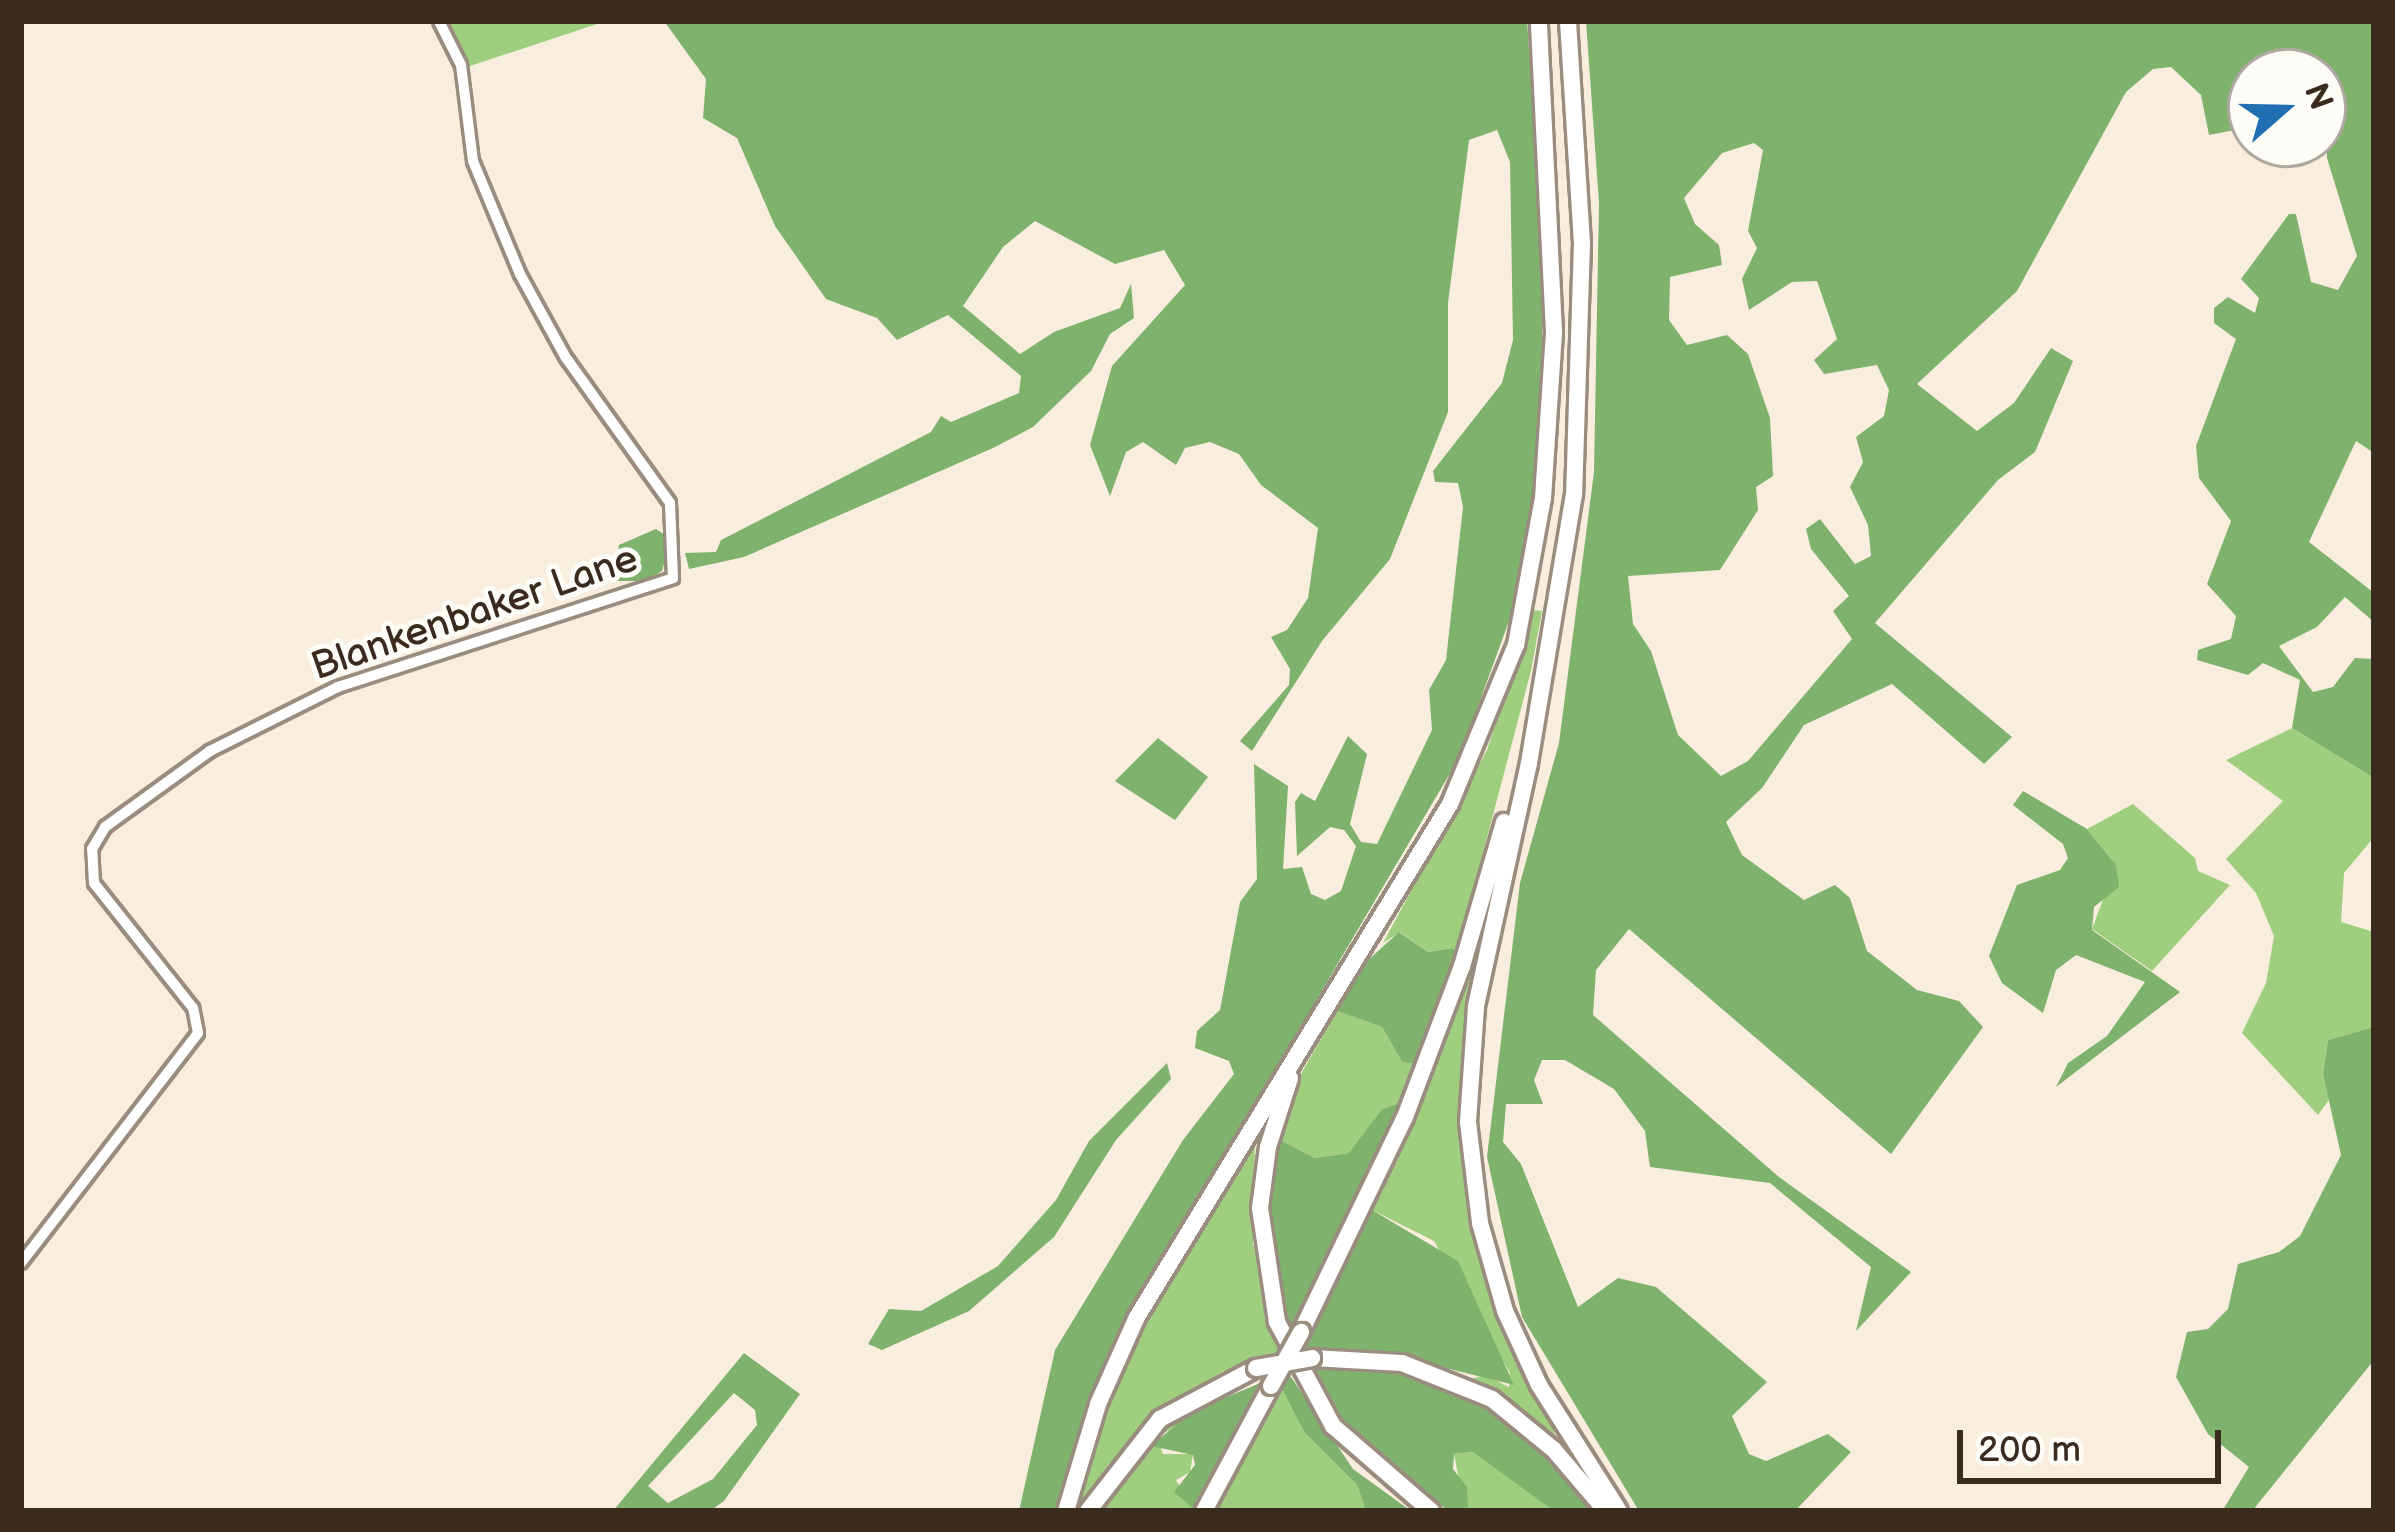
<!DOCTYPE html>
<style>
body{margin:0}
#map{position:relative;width:2395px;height:1532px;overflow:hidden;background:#f9edde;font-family:"Balsamiq Sans",sans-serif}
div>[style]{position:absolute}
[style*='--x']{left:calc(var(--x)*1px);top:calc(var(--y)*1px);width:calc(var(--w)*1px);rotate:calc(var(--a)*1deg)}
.green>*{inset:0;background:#9fcf7e}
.forest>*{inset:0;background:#7fb26d}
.roads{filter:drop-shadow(3px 0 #9a8c7e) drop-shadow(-3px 0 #9a8c7e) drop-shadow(0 3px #9a8c7e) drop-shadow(0 -3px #9a8c7e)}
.minor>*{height:10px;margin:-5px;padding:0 5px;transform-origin:5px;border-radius:5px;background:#fff}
.highway>*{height:16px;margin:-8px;padding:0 8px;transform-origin:8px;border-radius:8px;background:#fff}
.bridges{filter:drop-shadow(3px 0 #9a8c7e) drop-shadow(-3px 0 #9a8c7e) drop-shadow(0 3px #9a8c7e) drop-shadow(0 -3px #9a8c7e)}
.highway-bridge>*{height:16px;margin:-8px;padding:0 8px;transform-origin:8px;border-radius:8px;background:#fff}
span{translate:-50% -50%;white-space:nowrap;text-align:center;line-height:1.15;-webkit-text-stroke:10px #fdfcf7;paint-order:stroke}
.street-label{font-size:39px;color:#3b2a1e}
.frame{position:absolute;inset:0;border:24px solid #3b2a1e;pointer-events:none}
.north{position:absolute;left:2227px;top:48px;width:120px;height:120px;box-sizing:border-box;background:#fdfcf7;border:3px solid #afa8a0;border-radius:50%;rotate:70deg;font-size:33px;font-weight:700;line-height:48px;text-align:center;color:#3b2a1e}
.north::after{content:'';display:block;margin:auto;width:42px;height:54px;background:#1f6fb2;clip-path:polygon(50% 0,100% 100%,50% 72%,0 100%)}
.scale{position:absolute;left:1957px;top:1430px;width:264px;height:54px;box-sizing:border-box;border:6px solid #3b2a1e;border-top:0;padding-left:15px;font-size:36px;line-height:42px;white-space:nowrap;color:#3b2a1e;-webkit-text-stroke:9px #fdfcf7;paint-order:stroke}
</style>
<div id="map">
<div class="green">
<div style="clip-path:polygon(445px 21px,606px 21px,467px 67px)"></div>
<div style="clip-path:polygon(1532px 610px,1542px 611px,1531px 671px,1456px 955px,1453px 948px,1428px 952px,1400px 932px,1383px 943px,1487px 750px)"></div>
<div style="clip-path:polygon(2292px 728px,2374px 778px,2374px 837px,2344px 873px,2341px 922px,2374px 932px,2374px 1027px,2328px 1040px,2323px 1074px,2329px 1100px,2318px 1115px,2242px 1033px,2266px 983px,2274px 936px,2256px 893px,2226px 859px,2283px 801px,2226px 760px)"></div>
<div style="clip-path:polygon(2133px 804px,2195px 858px,2198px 871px,2230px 885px,2152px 971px,2092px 929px,2116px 865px,2087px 829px)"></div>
<div style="clip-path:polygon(1490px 904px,1463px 1061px,1464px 1176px,1471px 1212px,1557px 1440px,1471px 1379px,1485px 1375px,1509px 1387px,1510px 1373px,1434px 1241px,1372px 1210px,1450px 1027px)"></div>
<div style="clip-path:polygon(1337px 1011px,1382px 1027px,1402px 1062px,1417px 1064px,1402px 1102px,1382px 1109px,1350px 1153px,1315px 1158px,1278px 1139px,1294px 1086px)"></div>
<div style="clip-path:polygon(1255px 1142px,1253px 1243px,1279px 1354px,1224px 1371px,1166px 1405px,1108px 1465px,1080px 1511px,1072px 1511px,1105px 1401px,1140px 1327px)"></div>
<div style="clip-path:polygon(1270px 1372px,1157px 1437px,1163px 1454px,1193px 1454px,1190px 1472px,1176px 1480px,1194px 1511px,1093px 1511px,1160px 1425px)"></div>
<div style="clip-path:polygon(1280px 1385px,1304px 1432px,1357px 1485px,1366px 1511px,1213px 1511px)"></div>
<div style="clip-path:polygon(1473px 1452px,1510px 1477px,1554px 1511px,1465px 1511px,1454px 1454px)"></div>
</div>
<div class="forest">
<div style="clip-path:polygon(664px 21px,1527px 21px,1544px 257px,1539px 474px,1516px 602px,1459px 758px,1120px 1333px,1057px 1511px,1019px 1511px,1055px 1350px,1183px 1140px,1234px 1074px,1229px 1061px,1195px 1048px,1197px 1031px,1220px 1010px,1240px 902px,1257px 879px,1254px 764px,1288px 786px,1283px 869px,1302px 867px,1311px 894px,1325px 900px,1341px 891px,1356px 846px,1344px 830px,1330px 827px,1297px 856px,1295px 802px,1301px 793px,1315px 801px,1348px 736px,1367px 754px,1350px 824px,1361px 842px,1377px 844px,1432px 730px,1429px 690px,1446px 660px,1463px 507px,1458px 483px,1435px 482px,1433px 471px,1502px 383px,1513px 340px,1510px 162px,1497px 130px,1469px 140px,1448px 303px,1448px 412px,1390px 559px,1322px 641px,1252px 751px,1240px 741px,1289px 685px,1290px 669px,1271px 637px,1287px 630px,1308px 598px,1318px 528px,1261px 485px,1239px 454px,1210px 442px,1185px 448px,1176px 465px,1143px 442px,1126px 452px,1110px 496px,1090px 445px,1112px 366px,1185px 285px,1164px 250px,1115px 264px,1035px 221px,1003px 247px,963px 306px,1020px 354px,1054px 332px,1120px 308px,1131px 284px,1134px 318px,1110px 334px,1091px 371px,1033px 427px,993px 448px,744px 557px,689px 569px,685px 553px,716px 552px,721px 540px,931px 432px,941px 416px,951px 422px,1019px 393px,1021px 376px,948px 315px,897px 340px,877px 318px,826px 299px,775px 226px,737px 138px,703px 118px,706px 79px)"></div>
<div style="clip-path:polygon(evenodd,1586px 21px,2374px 21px,2374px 453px,2356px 441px,2309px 542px,2374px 593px,2374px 622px,2345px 597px,2317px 627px,2279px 646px,2313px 692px,2333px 687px,2355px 658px,2374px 659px,2374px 778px,2292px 728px,2300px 680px,2263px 663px,2248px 675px,2197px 660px,2198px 650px,2231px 639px,2236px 616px,2207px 584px,2231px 521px,2199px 478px,2196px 446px,2236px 339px,2214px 323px,2214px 308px,2228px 297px,2255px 313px,2259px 298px,2241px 279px,2289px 214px,2296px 214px,2311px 282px,2338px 290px,2357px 256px,2327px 158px,2323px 72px,2251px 72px,2251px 127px,2209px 135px,2201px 95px,2171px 67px,2153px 69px,2126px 92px,2017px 291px,1917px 384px,1977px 431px,2014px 403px,2051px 348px,2073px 361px,2035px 452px,1998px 480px,1875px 623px,2012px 737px,1984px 764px,1892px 684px,1804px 725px,1762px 788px,1726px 822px,1742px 855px,1804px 900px,1835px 885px,1850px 898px,1867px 951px,1917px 990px,1959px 1001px,1983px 1027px,1891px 1154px,1629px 929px,1596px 970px,1593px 1015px,1779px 1177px,1911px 1272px,1856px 1331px,1871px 1267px,1770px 1183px,1650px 1167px,1645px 1131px,1614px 1089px,1565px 1060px,1542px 1060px,1534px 1080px,1543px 1104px,1506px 1104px,1503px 1142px,1521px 1164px,1578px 1307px,1618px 1278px,1656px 1287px,1767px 1382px,1732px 1416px,1749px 1454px,1766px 1461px,1828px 1434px,1851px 1452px,1795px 1511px,1639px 1511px,1522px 1317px,1487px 1157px,1520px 883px,1559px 743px,1594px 472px,1599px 203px,1586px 21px,1754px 143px,1763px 150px,1748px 231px,1757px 248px,1742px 279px,1749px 310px,1792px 282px,1817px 281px,1837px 339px,1814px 360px,1824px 374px,1877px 365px,1889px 390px,1884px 416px,1856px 437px,1863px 462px,1850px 487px,1868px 525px,1871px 556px,1855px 564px,1820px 519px,1806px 529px,1811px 549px,1849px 596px,1833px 611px,1852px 639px,1748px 761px,1721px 776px,1678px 735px,1651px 651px,1633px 624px,1628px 576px,1720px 570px,1758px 510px,1756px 487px,1773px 476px,1770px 418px,1748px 354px,1727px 335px,1687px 345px,1669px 320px,1670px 277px,1722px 265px,1719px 245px,1695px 224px,1684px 198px,1722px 153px,1754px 143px)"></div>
<div style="clip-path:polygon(656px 529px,671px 539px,662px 571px,646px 581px,615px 581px,619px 545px)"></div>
<div style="clip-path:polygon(1158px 738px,1208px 777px,1175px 820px,1115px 781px)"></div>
<div style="clip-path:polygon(2023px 791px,2087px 829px,2116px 865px,2119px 887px,2094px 907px,2092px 930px,2180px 992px,2056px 1087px,2068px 1063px,2107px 1036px,2145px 982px,2076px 955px,2056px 970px,2043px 1013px,2002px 983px,1989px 956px,2017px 885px,2060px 870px,2068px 858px,2063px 844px,2013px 805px)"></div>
<div style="clip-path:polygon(1399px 932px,1428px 952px,1453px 948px,1456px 955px,1417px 1064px,1402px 1062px,1382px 1027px,1337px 1011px,1366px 962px)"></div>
<div style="clip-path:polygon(2374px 1027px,2374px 1360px,2253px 1510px,2224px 1508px,2249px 1467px,2208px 1434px,2176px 1377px,2187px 1332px,2208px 1329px,2228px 1309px,2238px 1264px,2279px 1252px,2300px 1236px,2341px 1155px,2323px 1074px,2328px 1040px)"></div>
<div style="clip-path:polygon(1167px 1063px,1171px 1079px,1116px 1140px,1054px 1237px,969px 1311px,882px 1350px,868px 1344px,889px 1309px,921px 1311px,998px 1266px,1056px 1200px,1089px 1141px)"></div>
<div style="clip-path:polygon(1402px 1102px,1328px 1263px,1289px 1337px,1267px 1224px,1278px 1139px,1315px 1158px,1349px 1153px,1382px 1109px)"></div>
<div style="clip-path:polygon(1372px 1210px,1458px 1261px,1514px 1385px,1377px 1351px,1299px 1351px)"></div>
<div style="clip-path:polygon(evenodd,744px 1353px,800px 1394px,724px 1501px,710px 1511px,613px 1511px,744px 1353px,734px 1393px,755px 1410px,757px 1425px,713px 1479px,668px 1503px,648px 1486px,734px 1393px)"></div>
<div style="clip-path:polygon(1349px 1363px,1403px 1368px,1473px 1394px,1543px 1446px,1597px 1511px,1554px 1511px,1473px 1452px,1454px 1454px,1453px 1469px,1467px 1487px,1468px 1507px,1448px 1511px,1366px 1442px,1323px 1399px,1304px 1366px)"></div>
<div style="clip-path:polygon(1287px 1371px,1353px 1469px,1411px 1511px,1366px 1511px,1357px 1485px,1304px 1432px,1280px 1385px)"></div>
<div style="clip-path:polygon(1265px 1381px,1195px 1510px,1174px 1492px,1195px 1465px,1193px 1455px,1151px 1446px,1191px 1412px)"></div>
</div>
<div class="roads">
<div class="minor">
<div style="--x:21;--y:1263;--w:290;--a:-52.4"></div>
<div style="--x:198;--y:1033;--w:25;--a:-101"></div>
<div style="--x:193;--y:1008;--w:159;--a:-128.4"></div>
<div style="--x:94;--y:883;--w:34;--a:-93"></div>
<div style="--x:92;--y:849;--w:26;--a:-59"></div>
<div style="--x:105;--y:827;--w:130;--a:-35.9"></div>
<div style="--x:210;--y:751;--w:143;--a:-26.6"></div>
<div style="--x:338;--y:687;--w:352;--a:-18"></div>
<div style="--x:673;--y:578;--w:75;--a:-92.3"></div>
<div style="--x:670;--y:503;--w:178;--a:-125.6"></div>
<div style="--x:566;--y:358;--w:96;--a:-118.7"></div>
<div style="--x:520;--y:274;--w:122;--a:-112.6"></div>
<div style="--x:473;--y:161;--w:97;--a:-97.1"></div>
<div style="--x:461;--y:65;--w:49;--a:-116.6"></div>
</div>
<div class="highway">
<div style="--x:1568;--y:21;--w:222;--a:86.4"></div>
<div style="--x:1582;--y:243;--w:251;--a:91.8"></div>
<div style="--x:1574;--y:494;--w:273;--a:99.5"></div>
<div style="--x:1529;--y:763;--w:250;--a:102.3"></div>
<div style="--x:1476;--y:1007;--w:115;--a:94"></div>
<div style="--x:1468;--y:1122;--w:102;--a:83.2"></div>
<div style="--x:1480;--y:1223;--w:91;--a:74.1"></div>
<div style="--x:1505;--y:1311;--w:81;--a:65.3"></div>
<div style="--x:1539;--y:1385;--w:149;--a:57.6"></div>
<div style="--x:1290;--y:1078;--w:72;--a:107.7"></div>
<div style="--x:1268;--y:1147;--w:62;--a:97.5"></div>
<div style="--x:1260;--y:1208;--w:115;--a:81.5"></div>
<div style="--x:1277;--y:1322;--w:118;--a:61.7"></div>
<div style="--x:1333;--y:1426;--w:130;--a:40.9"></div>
<div style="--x:1301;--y:1332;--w:239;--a:-64.2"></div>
<div style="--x:1405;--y:1117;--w:161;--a:-69.3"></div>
<div style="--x:1462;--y:966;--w:150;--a:-73.7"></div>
<div style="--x:1312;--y:1358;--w:90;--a:3.2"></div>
<div style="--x:1402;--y:1363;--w:97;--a:21.8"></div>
<div style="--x:1492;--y:1399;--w:80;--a:39.4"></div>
<div style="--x:1554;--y:1450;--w:80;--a:49.6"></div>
<div style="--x:1066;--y:1511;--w:112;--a:-73.3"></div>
<div style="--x:1098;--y:1404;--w:95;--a:-65.9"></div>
<div style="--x:1137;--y:1317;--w:601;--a:-58.61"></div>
<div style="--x:1450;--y:804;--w:172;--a:-67.5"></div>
<div style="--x:1516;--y:645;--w:149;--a:-79.6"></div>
<div style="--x:1543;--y:498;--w:166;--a:-86.2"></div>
<div style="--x:1554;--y:332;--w:311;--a:-92.8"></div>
<div style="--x:1088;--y:1511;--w:117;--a:-52"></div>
<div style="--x:1160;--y:1419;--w:109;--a:-28"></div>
<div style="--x:1204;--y:1511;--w:142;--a:-61.8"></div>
</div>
</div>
<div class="bridges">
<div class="highway-bridge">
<div style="--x:1256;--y:1368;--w:57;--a:-10.1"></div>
<div style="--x:1271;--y:1386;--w:62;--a:-60.9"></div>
</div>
</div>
<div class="street-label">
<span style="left:475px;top:614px;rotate:-19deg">Blankenbaker Lane</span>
</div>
<div class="frame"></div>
<div class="north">N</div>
<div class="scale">200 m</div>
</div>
